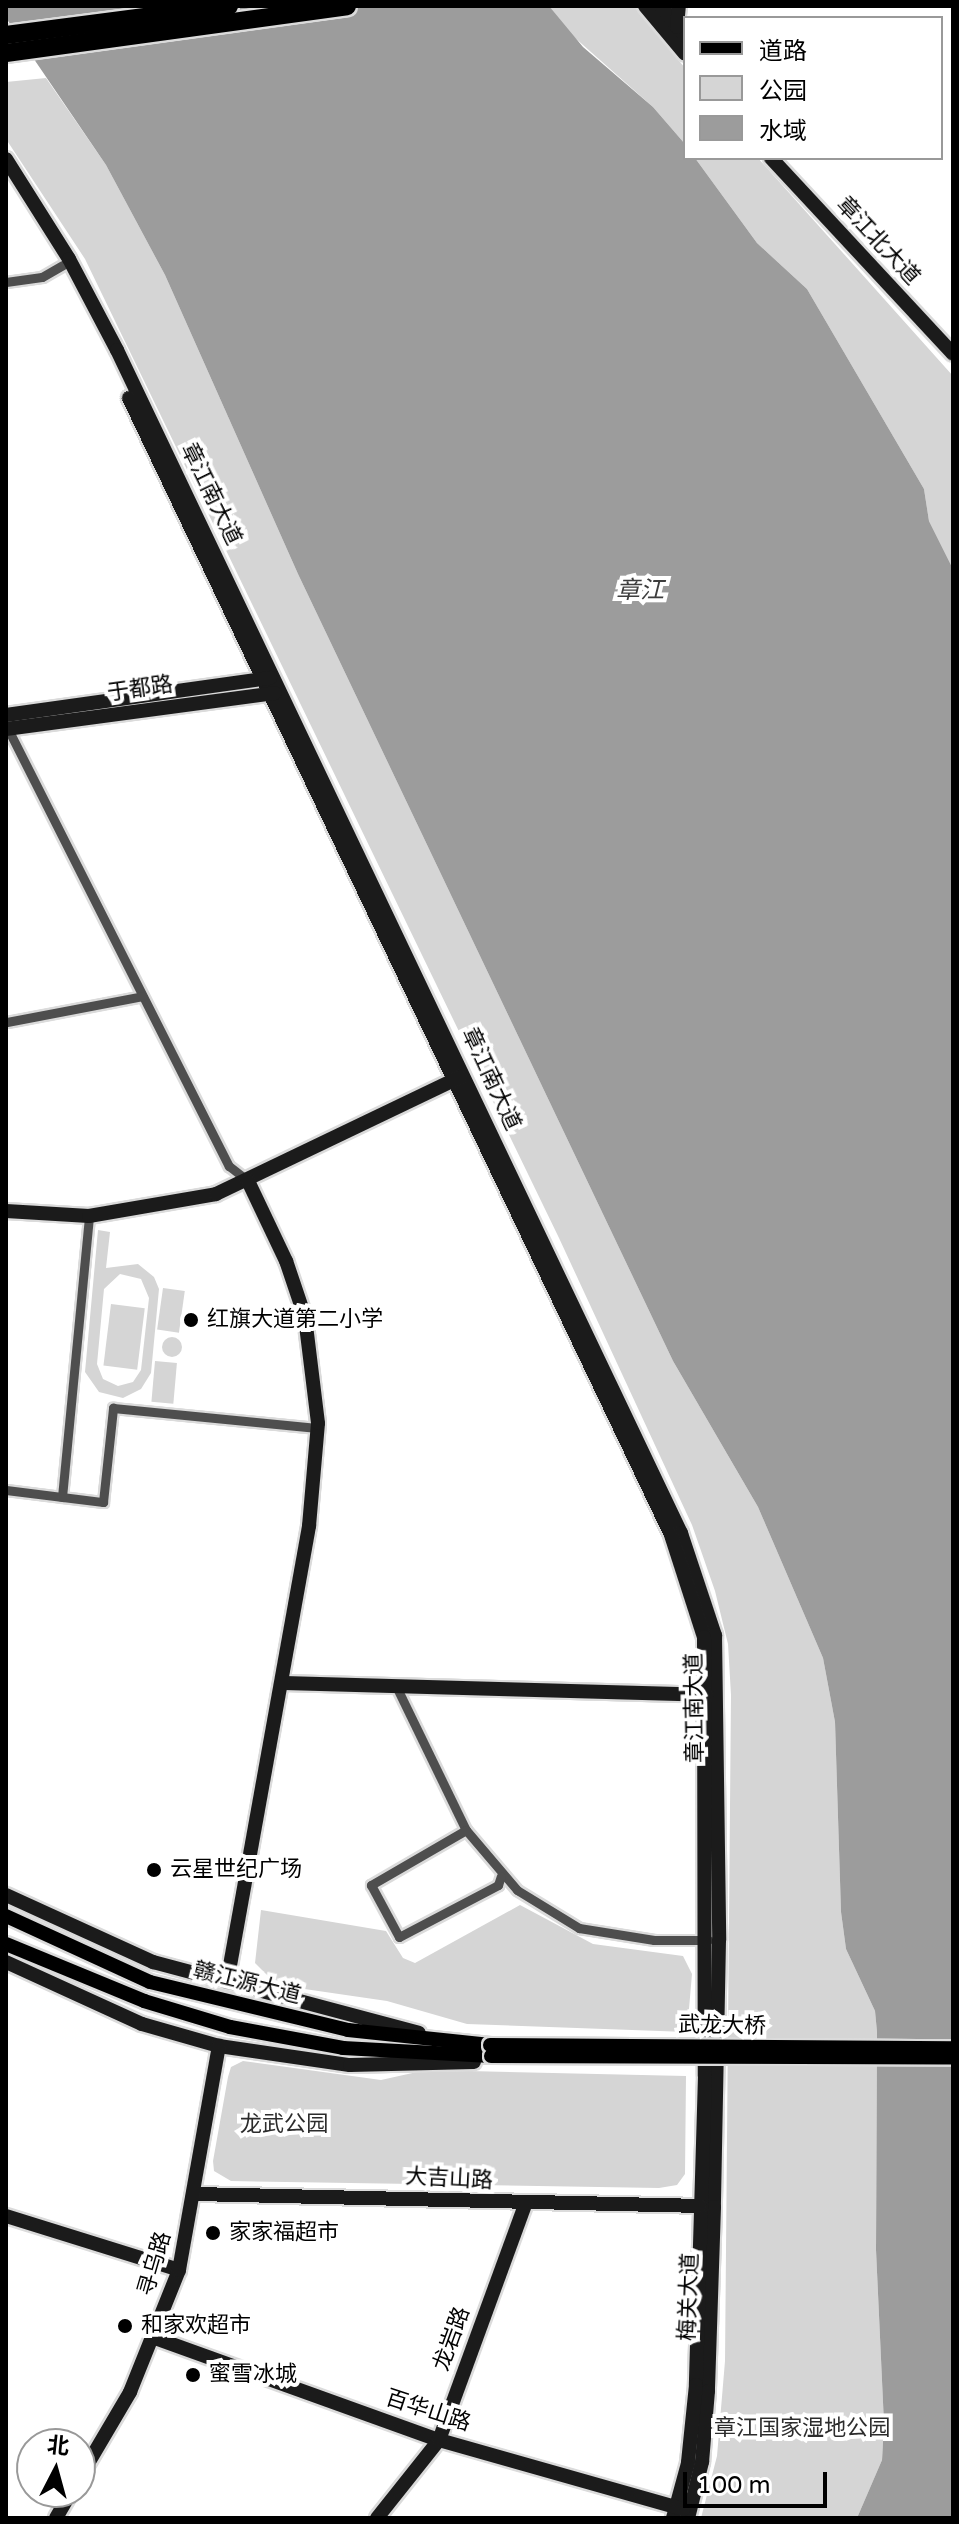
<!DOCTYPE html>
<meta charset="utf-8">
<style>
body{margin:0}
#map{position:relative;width:959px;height:2524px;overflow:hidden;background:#fff;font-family:"Varela Round","Noto Sans SC",sans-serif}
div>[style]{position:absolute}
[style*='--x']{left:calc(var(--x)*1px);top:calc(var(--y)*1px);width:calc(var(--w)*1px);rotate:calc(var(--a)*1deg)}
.green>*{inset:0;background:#d5d5d5;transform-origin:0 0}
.round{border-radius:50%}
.water>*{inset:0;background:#9c9c9c}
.roads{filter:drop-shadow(2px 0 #dbdbdb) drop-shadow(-2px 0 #dbdbdb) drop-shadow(0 2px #dbdbdb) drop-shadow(0 -2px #dbdbdb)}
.street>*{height:9px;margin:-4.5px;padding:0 4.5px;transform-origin:4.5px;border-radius:4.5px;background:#4e4e4e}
.secondary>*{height:14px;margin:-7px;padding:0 7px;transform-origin:7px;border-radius:7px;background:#1b1b1b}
.primary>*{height:14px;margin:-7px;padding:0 7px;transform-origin:7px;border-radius:7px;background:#000}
.highway>*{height:18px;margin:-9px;padding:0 9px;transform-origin:9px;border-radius:9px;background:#000}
.bridges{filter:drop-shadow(2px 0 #dbdbdb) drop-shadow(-2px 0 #dbdbdb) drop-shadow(0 2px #dbdbdb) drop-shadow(0 -2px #dbdbdb)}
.primary-bridge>*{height:14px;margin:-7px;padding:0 7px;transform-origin:7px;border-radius:7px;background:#000}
.dots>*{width:22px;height:22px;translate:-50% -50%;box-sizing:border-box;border:4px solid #fff;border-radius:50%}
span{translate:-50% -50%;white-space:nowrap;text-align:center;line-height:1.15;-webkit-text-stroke:8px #fff;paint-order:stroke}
.street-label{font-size:22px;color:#000}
.poi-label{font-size:22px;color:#000}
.left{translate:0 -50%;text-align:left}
.park-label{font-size:22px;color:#2c2c2c}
.water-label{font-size:24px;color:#3d3d3d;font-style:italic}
.frame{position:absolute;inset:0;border:8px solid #000;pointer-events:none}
.legend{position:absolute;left:683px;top:16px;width:260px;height:144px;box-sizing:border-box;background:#fff;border:2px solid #999;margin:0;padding:10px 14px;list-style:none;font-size:24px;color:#000}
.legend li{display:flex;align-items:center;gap:16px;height:40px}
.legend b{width:40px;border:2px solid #999}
.north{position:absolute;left:16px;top:2428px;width:80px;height:80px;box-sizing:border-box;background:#fff;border:2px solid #999;border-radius:50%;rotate:6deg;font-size:22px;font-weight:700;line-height:32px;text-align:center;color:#000}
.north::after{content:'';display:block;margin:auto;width:28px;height:36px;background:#000;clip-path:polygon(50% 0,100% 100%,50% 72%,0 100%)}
.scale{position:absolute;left:683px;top:2472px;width:144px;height:36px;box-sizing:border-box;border:4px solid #000;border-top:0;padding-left:10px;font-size:24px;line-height:28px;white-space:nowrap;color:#000;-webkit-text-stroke:6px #fff;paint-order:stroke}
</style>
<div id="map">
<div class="green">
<div style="clip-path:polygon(549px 6px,634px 6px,685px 68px,685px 144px,653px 107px,565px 29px)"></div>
<div style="clip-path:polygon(46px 78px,106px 165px,165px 275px,298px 574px,673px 1361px,758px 1507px,823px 1658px,835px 1722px,841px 1912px,846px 1949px,875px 2011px,877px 2032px,876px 2250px,884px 2424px,882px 2460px,857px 2518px,701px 2518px,717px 2456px,725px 2361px,731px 1695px,728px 1644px,715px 1591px,692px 1525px,559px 1238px,85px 259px,6px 139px,6px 82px)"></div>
<div style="clip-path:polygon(695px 158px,758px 158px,953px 376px,953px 569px,929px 521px,924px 489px,807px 289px,757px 243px)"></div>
<div style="clip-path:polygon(evenodd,98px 1230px,110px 1232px,106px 1268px,138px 1264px,154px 1277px,159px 1289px,151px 1373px,141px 1389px,123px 1398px,99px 1392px,85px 1372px,98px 1230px,120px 1274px,141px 1279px,149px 1298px,141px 1370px,133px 1382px,118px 1386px,103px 1379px,97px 1364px,104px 1289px,120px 1274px)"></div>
<div style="left:163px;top:1288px;width:22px;height:42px;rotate:8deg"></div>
<div style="left:111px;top:1304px;width:34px;height:62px;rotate:7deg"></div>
<div class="round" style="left:162px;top:1337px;width:20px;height:20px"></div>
<div style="left:155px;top:1361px;width:22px;height:41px;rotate:5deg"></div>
<div style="clip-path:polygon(520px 1905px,593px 1944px,683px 1956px,692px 1974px,687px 2032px,467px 2024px,387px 2001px,277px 1985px,255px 1963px,261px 1910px,386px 1931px,403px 1958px,415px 1963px)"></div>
<div style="clip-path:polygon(243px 2061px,381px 2080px,426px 2070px,686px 2076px,685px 2174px,677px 2185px,659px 2188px,231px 2181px,214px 2171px,213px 2161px,228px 2077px,231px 2067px)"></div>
</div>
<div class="water">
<div style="clip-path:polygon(6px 6px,549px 6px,583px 47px,653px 107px,685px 144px,685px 158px,695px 158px,757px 243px,807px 289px,924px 489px,929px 521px,953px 569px,953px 2518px,857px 2518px,882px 2460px,884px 2424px,876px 2250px,877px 2032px,875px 2011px,846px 1949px,841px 1912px,835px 1722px,823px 1658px,758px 1507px,673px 1361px,298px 574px,165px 275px,106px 165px,6px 18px)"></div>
</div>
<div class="roads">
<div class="street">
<div style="--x:6;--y:282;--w:36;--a:-8"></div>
<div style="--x:42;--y:277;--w:24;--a:-30"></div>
<div style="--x:7;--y:727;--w:492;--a:63.2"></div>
<div style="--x:229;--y:1166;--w:24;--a:38"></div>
<div style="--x:7;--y:1022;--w:138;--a:-10.8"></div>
<div style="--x:6;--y:1490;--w:98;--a:7.1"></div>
<div style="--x:103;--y:1502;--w:95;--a:-83.9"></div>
<div style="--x:113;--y:1408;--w:205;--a:5.6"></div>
<div style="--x:62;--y:1497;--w:282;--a:-84.5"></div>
<div style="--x:396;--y:1686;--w:160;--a:64.1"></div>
<div style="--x:466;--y:1830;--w:79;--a:49.6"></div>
<div style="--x:517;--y:1890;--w:73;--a:31.5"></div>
<div style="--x:579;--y:1928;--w:76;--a:9.1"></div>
<div style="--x:654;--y:1940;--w:54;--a:0"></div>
<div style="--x:466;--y:1830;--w:110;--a:149.9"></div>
<div style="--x:371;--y:1885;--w:59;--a:61.7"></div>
<div style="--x:399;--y:1937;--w:112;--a:-27.7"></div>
<div style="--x:498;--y:1885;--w:9;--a:-72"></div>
</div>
<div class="secondary">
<div style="--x:645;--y:6;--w:62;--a:50.2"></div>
<div style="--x:661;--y:6;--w:38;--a:51"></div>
<div style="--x:677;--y:27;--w:21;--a:-85"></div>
<div style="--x:771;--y:158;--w:267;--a:47.1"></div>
<div style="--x:6;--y:159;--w:118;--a:57.8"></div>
<div style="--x:69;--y:259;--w:103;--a:62.2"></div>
<div style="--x:117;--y:350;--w:1311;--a:64.51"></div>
<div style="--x:681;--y:1533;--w:108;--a:71.6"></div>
<div style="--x:715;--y:1635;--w:305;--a:89.2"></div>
<div style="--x:719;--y:1940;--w:267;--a:91.1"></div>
<div style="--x:714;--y:2207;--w:184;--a:91.9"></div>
<div style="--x:708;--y:2391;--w:71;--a:94.8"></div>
<div style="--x:702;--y:2462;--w:58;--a:104"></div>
<div style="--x:129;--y:398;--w:1260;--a:64.51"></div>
<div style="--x:671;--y:1535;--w:107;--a:72.1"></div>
<div style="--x:704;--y:1637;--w:439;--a:89.9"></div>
<div style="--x:705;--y:2076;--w:309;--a:91.7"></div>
<div style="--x:696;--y:2385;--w:78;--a:95.9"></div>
<div style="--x:688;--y:2463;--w:57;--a:105.3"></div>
<div style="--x:6;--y:715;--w:267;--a:-8"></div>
<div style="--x:6;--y:729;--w:271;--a:-7.6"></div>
<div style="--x:6;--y:1211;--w:83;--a:3.4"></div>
<div style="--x:89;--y:1216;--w:129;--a:-9.8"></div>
<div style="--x:216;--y:1194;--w:271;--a:-25.6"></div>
<div style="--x:282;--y:1683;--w:425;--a:1.6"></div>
<div style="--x:6;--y:1895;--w:162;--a:24.5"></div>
<div style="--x:153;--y:1962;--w:275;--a:14.9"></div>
<div style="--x:6;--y:1962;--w:149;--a:24.5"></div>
<div style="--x:142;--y:2024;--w:80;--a:15.9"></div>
<div style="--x:219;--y:2046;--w:132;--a:8.3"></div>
<div style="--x:350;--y:2065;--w:124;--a:-1.4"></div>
<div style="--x:227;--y:1982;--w:463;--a:-79.8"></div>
<div style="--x:309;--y:1526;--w:103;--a:-85"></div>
<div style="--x:318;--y:1423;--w:107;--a:-97"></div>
<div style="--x:305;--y:1317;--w:59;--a:-108.7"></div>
<div style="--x:286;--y:1261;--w:89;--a:-115.4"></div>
<div style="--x:196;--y:2194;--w:504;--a:1.36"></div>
<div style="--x:6;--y:2216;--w:181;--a:17.3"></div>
<div style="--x:155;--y:2338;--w:302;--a:19.8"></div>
<div style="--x:439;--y:2440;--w:254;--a:15.8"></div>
<div style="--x:80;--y:2477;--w:99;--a:-59.5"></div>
<div style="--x:130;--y:2392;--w:131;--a:-68.1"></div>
<div style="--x:179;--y:2270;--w:228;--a:-79.9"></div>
<div style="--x:56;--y:2518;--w:30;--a:-60"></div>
<div style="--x:377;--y:2518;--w:100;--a:-51.5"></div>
<div style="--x:439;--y:2440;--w:250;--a:-69.9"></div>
</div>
<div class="primary">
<div style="--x:6;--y:1916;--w:158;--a:24.6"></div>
<div style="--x:150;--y:1982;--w:204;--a:13.6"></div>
<div style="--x:348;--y:2030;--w:143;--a:6"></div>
<div style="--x:6;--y:1944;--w:149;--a:22.4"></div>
<div style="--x:144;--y:2001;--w:90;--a:16.8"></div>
<div style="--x:230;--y:2027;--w:115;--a:10.5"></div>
<div style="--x:343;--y:2048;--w:148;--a:3.1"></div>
</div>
<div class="highway">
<div style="--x:6;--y:35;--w:225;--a:-7.4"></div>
<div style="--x:6;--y:53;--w:344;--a:-7.8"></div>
</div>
</div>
<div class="bridges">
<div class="primary-bridge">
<div style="--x:490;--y:2045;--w:463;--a:0.4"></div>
<div style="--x:491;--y:2056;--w:462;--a:0.2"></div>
</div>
</div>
<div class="dots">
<div style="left:191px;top:1320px;background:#000"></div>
<div style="left:154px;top:1870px;background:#000"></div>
<div style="left:213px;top:2233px;background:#000"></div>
<div style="left:125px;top:2326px;background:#000"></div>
<div style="left:193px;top:2375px;background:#000"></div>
</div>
<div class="street-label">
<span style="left:878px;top:241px;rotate:47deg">章江北大道</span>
<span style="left:211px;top:494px;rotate:64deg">章江南大道</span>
<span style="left:140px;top:689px;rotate:-8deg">于都路</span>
<span style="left:491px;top:1079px;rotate:65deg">章江南大道</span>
<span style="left:695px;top:1708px;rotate:-91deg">章江南大道</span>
<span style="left:247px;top:1983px;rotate:14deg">赣江源大道</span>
<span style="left:722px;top:2026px;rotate:1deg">武龙大桥</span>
<span style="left:449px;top:2179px;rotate:3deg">大吉山路</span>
<span style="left:155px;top:2264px;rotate:-74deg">寻乌路</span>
<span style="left:689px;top:2297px;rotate:-88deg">梅关大道</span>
<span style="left:452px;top:2339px;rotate:-70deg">龙岩路</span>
<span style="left:428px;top:2411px;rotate:18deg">百华山路</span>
</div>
<div class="poi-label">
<span class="left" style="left:207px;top:1320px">红旗大道第二小学</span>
<span class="left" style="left:170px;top:1870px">云星世纪广场</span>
<span class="left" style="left:229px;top:2233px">家家福超市</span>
<span class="left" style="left:141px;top:2326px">和家欢超市</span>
<span class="left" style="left:209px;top:2375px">蜜雪冰城</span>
</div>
<div class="park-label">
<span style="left:284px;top:2125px">龙武公园</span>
<span style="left:802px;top:2429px">章江国家湿地公园</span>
</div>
<div class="water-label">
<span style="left:640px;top:591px">章江</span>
</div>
<div class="frame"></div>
<ul class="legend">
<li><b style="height:10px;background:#000"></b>道路</li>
<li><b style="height:22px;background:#d5d5d5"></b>公园</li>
<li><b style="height:22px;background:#9c9c9c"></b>水域</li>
</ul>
<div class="north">北</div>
<div class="scale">100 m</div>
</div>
